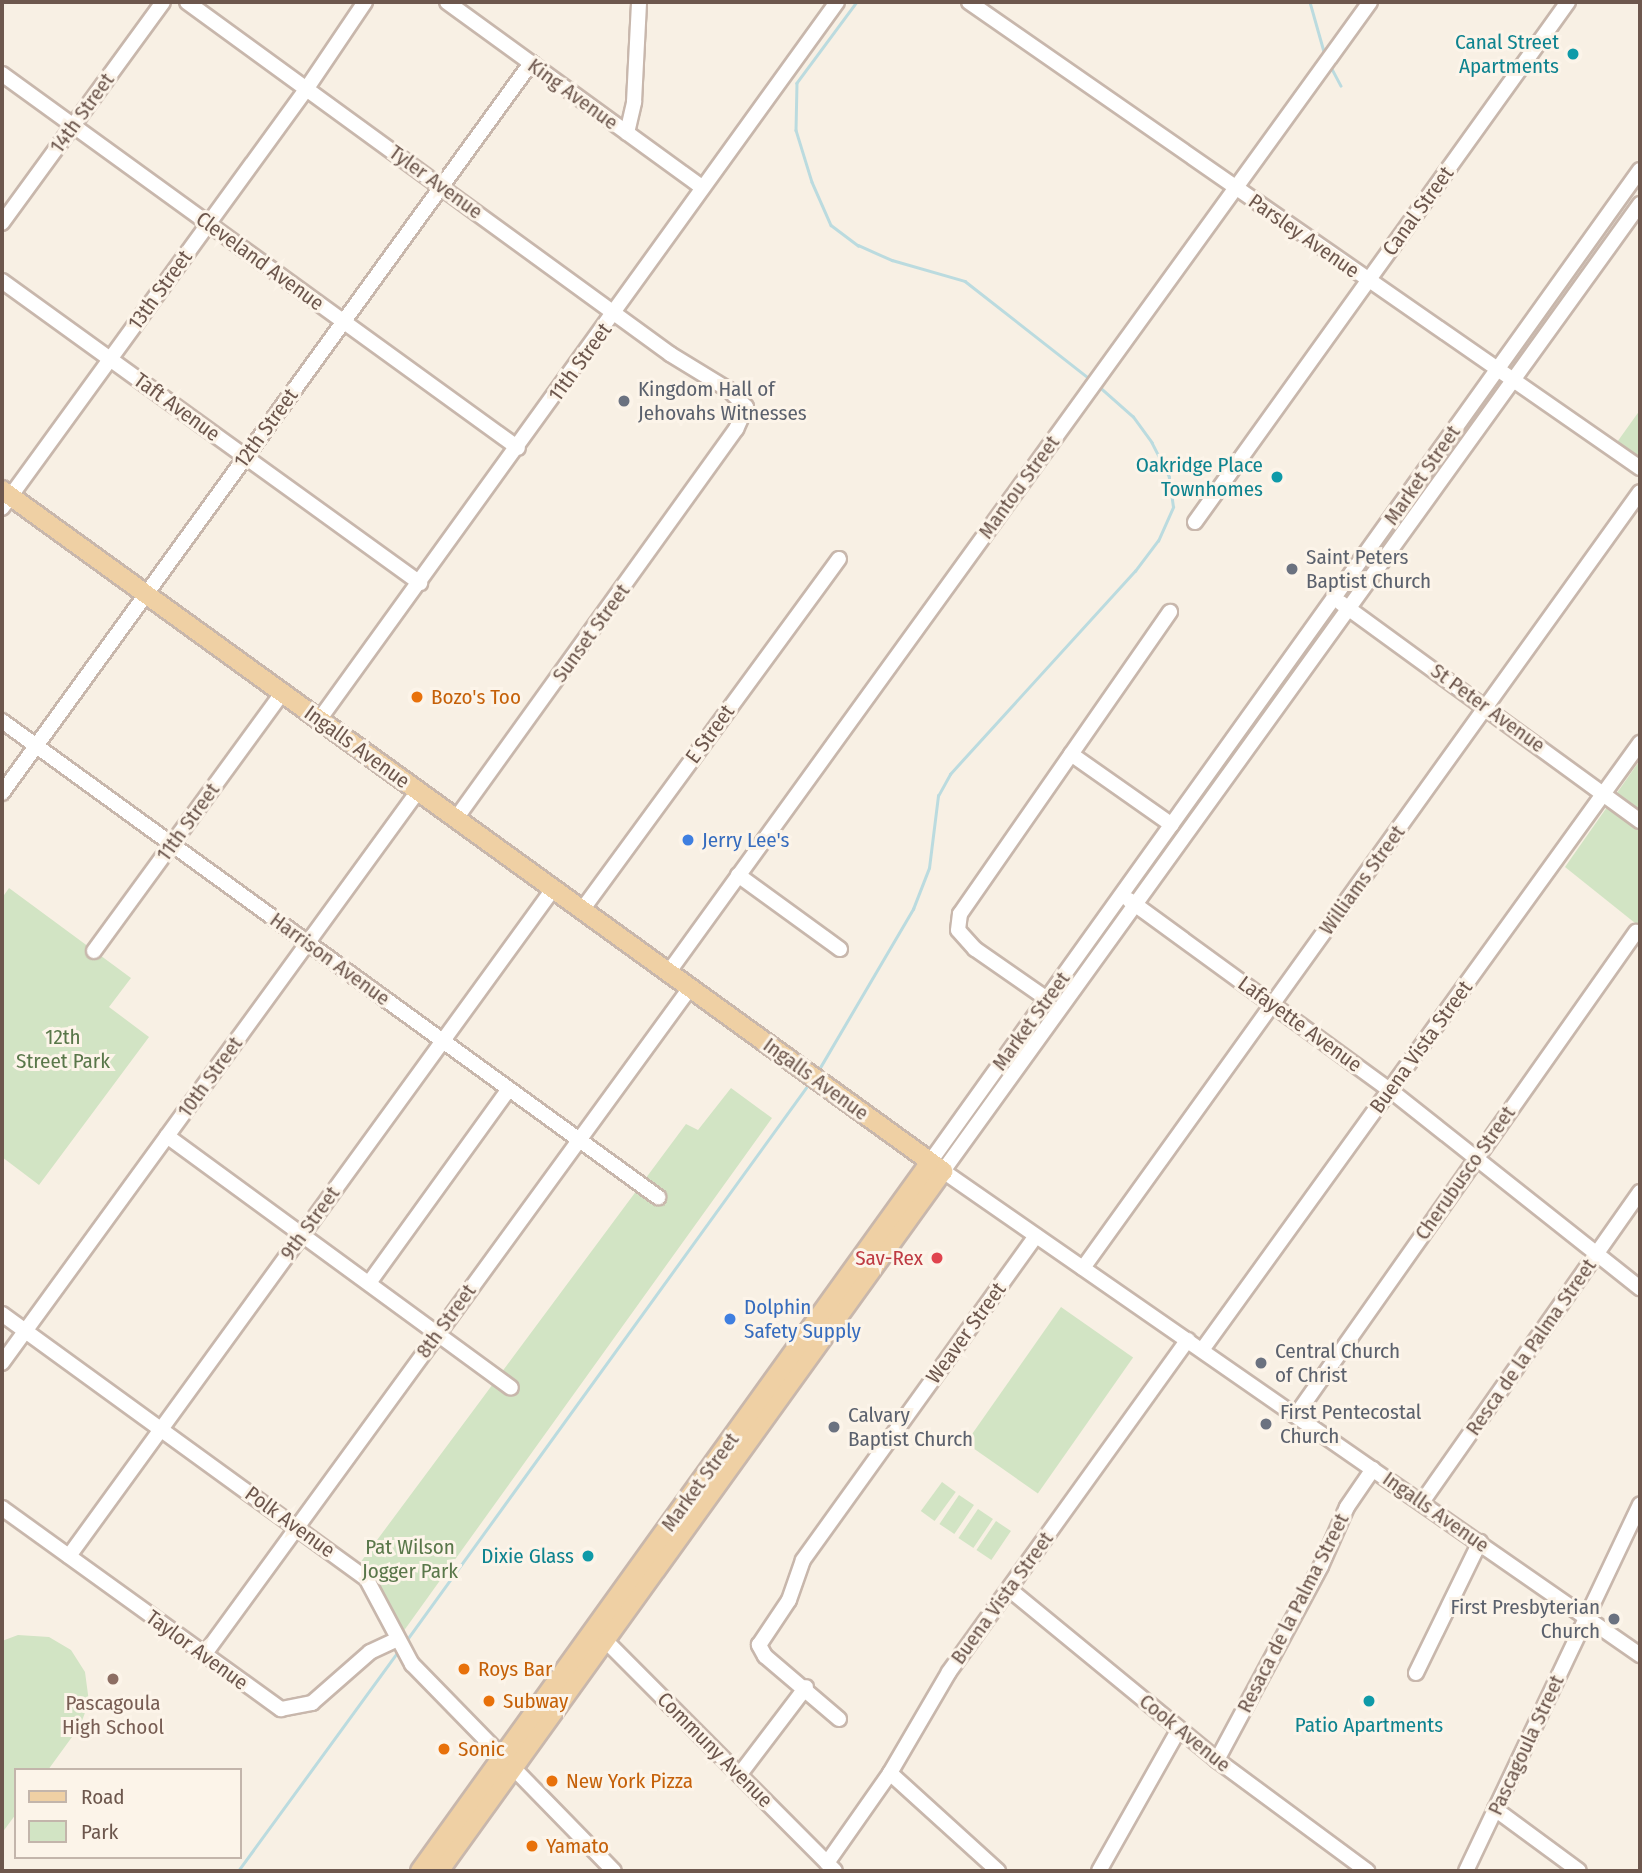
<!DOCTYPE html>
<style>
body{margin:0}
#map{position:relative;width:1642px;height:1873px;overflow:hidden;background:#f8f0e4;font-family:"Fira Sans Condensed",sans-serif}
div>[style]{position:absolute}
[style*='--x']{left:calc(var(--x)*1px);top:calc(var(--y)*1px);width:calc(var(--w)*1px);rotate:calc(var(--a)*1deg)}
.green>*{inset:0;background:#d2e4c4;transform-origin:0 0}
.stream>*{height:2.5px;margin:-1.25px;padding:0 1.25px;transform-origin:1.25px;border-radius:1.25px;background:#bbdbdf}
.roads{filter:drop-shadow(2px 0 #c8b7ac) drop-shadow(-2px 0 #c8b7ac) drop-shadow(0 2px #c8b7ac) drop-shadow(0 -2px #c8b7ac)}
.minor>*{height:14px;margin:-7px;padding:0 7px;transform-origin:7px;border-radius:7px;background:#fff}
.major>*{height:18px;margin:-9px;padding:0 9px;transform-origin:9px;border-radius:9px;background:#efd0a4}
.dots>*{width:19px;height:19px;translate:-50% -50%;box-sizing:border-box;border:4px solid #fcf4e9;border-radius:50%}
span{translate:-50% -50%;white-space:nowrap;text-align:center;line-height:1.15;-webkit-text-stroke:6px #fcf4e9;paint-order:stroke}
.culture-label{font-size:21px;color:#0d838f}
.right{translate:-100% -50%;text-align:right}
.street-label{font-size:21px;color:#6d574d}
.worship-label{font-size:21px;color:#5b616d}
.left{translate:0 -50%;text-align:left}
.food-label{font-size:21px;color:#c56008}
.shop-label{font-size:21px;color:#366cbe}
.park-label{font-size:21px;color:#59774a}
.health-label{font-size:21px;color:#be3a42}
.education-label{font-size:21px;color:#785e54}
.frame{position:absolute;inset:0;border:4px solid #6d574d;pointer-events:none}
.legend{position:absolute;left:14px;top:1768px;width:228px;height:91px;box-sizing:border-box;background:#fcf4e9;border:2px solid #c3b5ab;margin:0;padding:9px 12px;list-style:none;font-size:21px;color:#6d574d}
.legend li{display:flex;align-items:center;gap:14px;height:35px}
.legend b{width:35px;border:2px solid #c3b5ab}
</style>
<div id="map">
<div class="green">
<div style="clip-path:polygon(1640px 410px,1640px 463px,1615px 445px)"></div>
<div style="clip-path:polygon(1640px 760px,1640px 927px,1565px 867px)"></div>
<div style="clip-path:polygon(9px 888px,131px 978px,109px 1007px,149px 1037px,39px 1185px,2px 1157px,2px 898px)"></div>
<div style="clip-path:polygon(731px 1088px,772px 1118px,403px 1632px,378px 1582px,360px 1563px,686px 1124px,698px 1130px)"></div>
<div style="left:1061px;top:1307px;width:88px;height:166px;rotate:35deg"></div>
<div style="left:942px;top:1482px;width:17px;height:36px;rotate:36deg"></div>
<div style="left:959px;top:1495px;width:18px;height:35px;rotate:34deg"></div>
<div style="left:978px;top:1509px;width:18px;height:35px;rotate:34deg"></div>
<div style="left:996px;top:1521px;width:18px;height:35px;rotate:34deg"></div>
<div style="clip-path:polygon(18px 1635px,49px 1637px,71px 1650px,85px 1672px,89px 1702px,80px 1726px,48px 1770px,16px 1770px,16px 1814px,2px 1833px,2px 1641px)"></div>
</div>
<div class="stream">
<div style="--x:857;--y:2;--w:101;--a:126.5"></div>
<div style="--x:797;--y:83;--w:47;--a:91.2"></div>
<div style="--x:796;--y:130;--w:54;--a:72.9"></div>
<div style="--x:812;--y:182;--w:47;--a:66.2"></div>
<div style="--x:831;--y:225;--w:34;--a:37"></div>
<div style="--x:858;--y:245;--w:37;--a:24"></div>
<div style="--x:892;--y:260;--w:76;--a:16"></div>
<div style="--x:965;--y:281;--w:159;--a:38.1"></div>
<div style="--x:1310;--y:2;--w:55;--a:74.2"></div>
<div style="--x:1331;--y:67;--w:21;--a:62"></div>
<div style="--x:818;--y:1071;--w:188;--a:-59.6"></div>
<div style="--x:913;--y:909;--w:44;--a:-68.7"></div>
<div style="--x:929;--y:868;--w:73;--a:-82.9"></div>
<div style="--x:938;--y:796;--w:25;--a:-61"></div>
<div style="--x:950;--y:774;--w:275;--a:-47.7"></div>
<div style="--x:1135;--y:571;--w:38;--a:-53"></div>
<div style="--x:1158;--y:541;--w:37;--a:-66"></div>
<div style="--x:1173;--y:507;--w:30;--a:-98"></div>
<div style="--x:1169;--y:477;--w:38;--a:-117"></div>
<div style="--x:1152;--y:443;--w:32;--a:-126"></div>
<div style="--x:1133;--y:417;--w:47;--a:-138.5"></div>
<div style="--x:406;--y:1641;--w:690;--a:-54.14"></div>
<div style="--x:238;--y:1871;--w:268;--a:-53.9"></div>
</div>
<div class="roads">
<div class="minor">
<div style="--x:187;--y:2;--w:598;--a:36.08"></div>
<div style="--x:670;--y:354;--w:69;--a:31.4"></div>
<div style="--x:729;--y:390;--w:24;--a:45"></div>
<div style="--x:746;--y:407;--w:24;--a:114"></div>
<div style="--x:736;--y:429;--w:479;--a:125.7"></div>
<div style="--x:447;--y:2;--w:313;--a:36"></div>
<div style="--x:969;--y:2;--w:817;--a:34.78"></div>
<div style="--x:2;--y:74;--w:637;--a:35.93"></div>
<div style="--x:627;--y:133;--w:32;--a:-77"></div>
<div style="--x:634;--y:102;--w:100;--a:-87.1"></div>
<div style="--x:1640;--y:204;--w:1192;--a:125.78"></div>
<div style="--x:943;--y:1171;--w:849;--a:34.78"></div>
<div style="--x:2;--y:223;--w:273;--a:-53.9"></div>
<div style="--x:2;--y:281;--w:516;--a:35.85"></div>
<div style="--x:2;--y:508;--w:519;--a:-54.01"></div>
<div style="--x:307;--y:88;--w:104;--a:-56"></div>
<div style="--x:1195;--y:522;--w:640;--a:-54.35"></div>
<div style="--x:1341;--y:603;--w:370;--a:36.1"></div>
<div style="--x:319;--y:720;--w:885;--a:-54.19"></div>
<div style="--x:2;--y:721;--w:811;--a:35.97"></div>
<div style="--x:1071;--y:754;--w:123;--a:35.1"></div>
<div style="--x:2;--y:793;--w:902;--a:-54.07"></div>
<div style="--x:738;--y:875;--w:126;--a:36"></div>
<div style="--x:1129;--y:900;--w:323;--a:36.1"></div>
<div style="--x:1390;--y:1090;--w:319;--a:38.4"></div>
<div style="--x:582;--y:910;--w:435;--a:-53.8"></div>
<div style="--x:94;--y:951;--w:319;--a:-53.9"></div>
<div style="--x:668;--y:973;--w:1198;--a:-54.13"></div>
<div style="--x:1047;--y:999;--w:88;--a:-145.2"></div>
<div style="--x:975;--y:949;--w:25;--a:-132"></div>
<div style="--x:958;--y:930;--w:16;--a:-83"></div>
<div style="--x:960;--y:914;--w:368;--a:-55.2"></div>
<div style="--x:167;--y:1136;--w:426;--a:36.2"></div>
<div style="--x:930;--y:1162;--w:1220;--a:-54.41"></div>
<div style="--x:1083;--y:1268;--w:955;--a:-54.33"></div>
<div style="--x:369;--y:1283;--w:239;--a:-54.2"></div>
<div style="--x:2;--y:1314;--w:450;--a:36"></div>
<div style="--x:366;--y:1578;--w:98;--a:61.9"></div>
<div style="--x:412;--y:1664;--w:289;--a:45.7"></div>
<div style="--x:1202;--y:1350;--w:749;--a:-54.19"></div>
<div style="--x:2;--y:1363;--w:707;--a:-53.97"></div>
<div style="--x:1296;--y:1415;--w:591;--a:-54.86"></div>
<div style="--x:1422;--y:1502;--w:379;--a:-54.9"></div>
<div style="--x:2;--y:1508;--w:344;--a:35.8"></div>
<div style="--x:281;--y:1709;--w:32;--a:-11"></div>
<div style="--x:312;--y:1703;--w:77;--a:-41.3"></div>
<div style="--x:370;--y:1652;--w:29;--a:-25"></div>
<div style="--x:69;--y:1556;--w:824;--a:-54.03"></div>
<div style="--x:1009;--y:1589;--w:269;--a:39.4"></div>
<div style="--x:1217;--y:1760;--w:187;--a:36.5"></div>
<div style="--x:599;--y:1634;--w:334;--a:45.1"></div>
<div style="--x:204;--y:1655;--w:825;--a:-53.92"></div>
<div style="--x:1416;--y:1673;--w:146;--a:-64"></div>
<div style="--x:839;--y:1719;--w:97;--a:-139.6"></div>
<div style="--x:765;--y:1656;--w:13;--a:-119"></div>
<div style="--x:759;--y:1645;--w:54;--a:-56.3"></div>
<div style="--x:789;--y:1600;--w:42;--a:-70.7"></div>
<div style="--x:803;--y:1560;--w:399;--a:-54.3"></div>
<div style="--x:1217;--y:1760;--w:220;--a:-61.8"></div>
<div style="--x:1321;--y:1566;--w:64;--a:-66.2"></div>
<div style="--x:1347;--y:1507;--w:46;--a:-55.6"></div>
<div style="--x:890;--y:1773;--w:146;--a:42.2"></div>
<div style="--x:740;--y:1774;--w:109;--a:-52.8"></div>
<div style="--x:1495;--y:1809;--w:104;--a:36.4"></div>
<div style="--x:827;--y:1863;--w:110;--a:-55"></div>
<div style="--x:890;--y:1773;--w:117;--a:-59.7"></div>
<div style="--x:949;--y:1672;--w:409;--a:-54.3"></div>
<div style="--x:1099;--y:1871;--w:163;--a:-60.6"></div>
<div style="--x:1466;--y:1871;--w:406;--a:-64.6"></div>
</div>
<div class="major">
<div style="--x:2;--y:490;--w:1162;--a:35.89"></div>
<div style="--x:943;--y:1171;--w:863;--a:125.75"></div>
<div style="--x:420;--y:1871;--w:873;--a:-54.27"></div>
</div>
</div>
<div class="dots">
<div style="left:1573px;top:54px;background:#0f9aa8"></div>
<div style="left:624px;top:401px;background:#6b7280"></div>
<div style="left:1277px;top:477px;background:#0f9aa8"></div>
<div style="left:1292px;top:569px;background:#6b7280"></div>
<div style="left:417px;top:697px;background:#e8710a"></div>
<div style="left:688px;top:840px;background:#3f7fe0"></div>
<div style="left:937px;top:1258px;background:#e0444e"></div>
<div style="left:730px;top:1319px;background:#3f7fe0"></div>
<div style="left:1261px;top:1363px;background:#6b7280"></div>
<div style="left:1266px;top:1424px;background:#6b7280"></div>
<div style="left:834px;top:1427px;background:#6b7280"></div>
<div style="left:588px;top:1556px;background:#0f9aa8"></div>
<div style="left:1614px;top:1619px;background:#6b7280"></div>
<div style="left:464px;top:1669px;background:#e8710a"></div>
<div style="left:113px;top:1679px;background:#8d6e63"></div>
<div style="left:489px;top:1701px;background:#e8710a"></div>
<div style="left:1369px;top:1701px;background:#0f9aa8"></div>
<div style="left:444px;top:1749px;background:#e8710a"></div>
<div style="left:552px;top:1781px;background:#e8710a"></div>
<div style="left:532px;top:1846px;background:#e8710a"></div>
</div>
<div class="culture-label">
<span class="right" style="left:1559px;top:54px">Canal Street<br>Apartments</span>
<span class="right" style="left:1263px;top:477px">Oakridge Place<br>Townhomes</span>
<span class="right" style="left:574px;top:1556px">Dixie Glass</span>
<span style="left:1369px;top:1725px">Patio Apartments</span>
</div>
<div class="street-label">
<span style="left:573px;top:94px;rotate:36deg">King Avenue</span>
<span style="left:82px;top:113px;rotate:-54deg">14th Street</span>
<span style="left:436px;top:182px;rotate:36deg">Tyler Avenue</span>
<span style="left:1418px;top:211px;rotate:-54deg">Canal Street</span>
<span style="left:1304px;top:236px;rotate:35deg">Parsley Avenue</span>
<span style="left:260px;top:261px;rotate:36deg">Cleveland Avenue</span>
<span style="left:160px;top:290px;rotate:-54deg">13th Street</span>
<span style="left:580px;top:362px;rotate:-54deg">11th Street</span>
<span style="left:177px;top:407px;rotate:36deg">Taft Avenue</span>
<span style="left:266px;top:428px;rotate:-54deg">12th Street</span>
<span style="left:1422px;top:475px;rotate:-55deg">Market Street</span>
<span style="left:1019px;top:487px;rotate:-54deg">Mantou Street</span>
<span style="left:591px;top:633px;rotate:-54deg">Sunset Street</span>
<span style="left:1488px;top:708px;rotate:36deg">St Peter Avenue</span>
<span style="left:710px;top:734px;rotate:-54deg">E Street</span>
<span style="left:357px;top:747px;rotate:36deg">Ingalls Avenue</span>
<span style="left:188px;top:822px;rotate:-54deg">11th Street</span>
<span style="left:1362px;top:880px;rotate:-54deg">Williams Street</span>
<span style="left:330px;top:959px;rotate:36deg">Harrison Avenue</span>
<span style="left:1031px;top:1021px;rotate:-54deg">Market Street</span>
<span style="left:1300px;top:1024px;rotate:36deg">Lafayette Avenue</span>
<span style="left:1421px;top:1047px;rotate:-54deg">Buena Vista Street</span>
<span style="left:210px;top:1077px;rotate:-54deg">10th Street</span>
<span style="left:816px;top:1079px;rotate:36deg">Ingalls Avenue</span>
<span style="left:1465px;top:1173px;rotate:-55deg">Cherubusco Street</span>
<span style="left:310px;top:1223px;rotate:-54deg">9th Street</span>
<span style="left:446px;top:1321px;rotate:-54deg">8th Street</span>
<span style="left:966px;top:1333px;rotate:-54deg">Weaver Street</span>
<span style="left:1531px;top:1347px;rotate:-55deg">Resca de la Palma Street</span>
<span style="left:700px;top:1482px;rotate:-54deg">Market Street</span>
<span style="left:1436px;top:1512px;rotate:35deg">Ingalls Avenue</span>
<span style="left:290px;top:1522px;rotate:36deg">Polk Avenue</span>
<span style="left:1002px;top:1598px;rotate:-54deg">Buena Vista Street</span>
<span style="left:1293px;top:1613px;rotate:-63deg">Resaca de la Palma Street</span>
<span style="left:197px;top:1650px;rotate:36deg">Taylor Avenue</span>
<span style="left:1185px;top:1733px;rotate:39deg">Cook Avenue</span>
<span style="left:1526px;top:1745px;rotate:-65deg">Pascagoula Street</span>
<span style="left:715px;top:1750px;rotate:45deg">Communy Avenue</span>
</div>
<div class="worship-label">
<span class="left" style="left:638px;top:401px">Kingdom Hall of<br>Jehovahs Witnesses</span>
<span class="left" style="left:1306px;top:569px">Saint Peters<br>Baptist Church</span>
<span class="left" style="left:1275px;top:1363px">Central Church<br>of Christ</span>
<span class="left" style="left:1280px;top:1424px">First Pentecostal<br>Church</span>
<span class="left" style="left:848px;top:1427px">Calvary<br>Baptist Church</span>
<span class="right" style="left:1600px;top:1619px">First Presbyterian<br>Church</span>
</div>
<div class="food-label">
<span class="left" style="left:431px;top:697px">Bozo's Too</span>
<span class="left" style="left:478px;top:1669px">Roys Bar</span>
<span class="left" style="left:503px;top:1701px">Subway</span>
<span class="left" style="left:458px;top:1749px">Sonic</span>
<span class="left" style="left:566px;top:1781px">New York Pizza</span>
<span class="left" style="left:546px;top:1846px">Yamato</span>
</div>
<div class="shop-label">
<span class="left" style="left:702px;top:840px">Jerry Lee's</span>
<span class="left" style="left:744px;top:1319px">Dolphin<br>Safety Supply</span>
</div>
<div class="park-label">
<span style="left:63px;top:1049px">12th<br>Street Park</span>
<span style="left:410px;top:1559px">Pat Wilson<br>Jogger Park</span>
</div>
<div class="health-label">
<span class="right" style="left:923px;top:1258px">Sav-Rex</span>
</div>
<div class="education-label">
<span style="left:113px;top:1715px">Pascagoula<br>High School</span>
</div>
<div class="frame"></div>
<ul class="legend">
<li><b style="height:9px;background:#efd0a4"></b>Road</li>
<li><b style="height:19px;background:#d2e4c4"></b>Park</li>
</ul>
</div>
